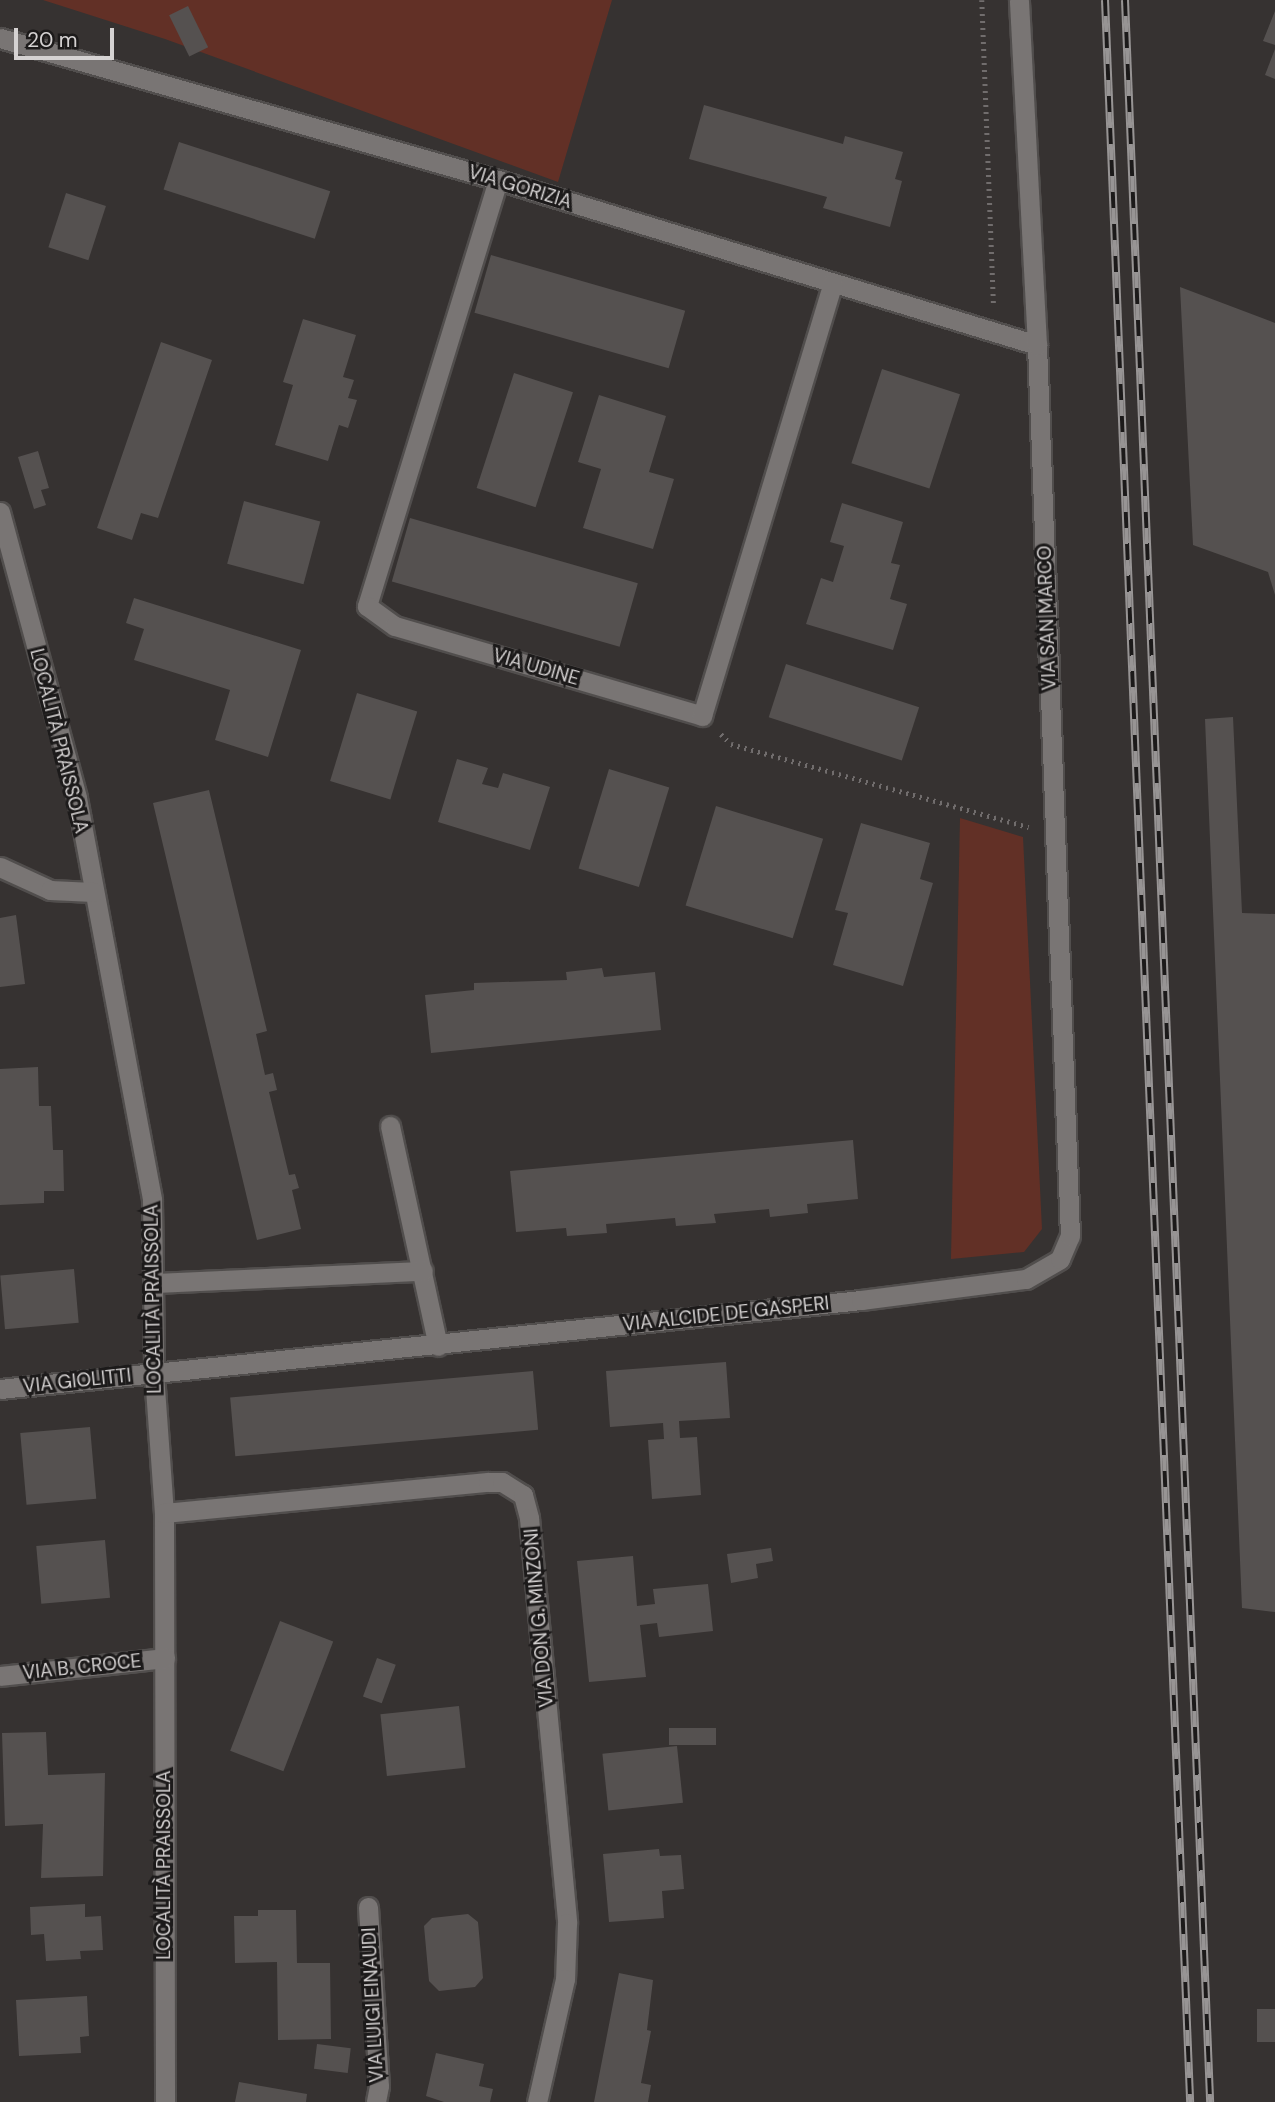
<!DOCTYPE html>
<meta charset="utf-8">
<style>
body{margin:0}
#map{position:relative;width:1275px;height:2102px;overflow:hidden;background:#363231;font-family:"DM Sans",sans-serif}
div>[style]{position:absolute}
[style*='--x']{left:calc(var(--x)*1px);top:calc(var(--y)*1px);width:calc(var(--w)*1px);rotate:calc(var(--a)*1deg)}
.green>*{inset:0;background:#623026}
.building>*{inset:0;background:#555150;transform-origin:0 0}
.path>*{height:4.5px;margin-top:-2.25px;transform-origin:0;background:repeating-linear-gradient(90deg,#716d6d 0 2px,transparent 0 7px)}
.roads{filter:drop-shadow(2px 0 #514e4d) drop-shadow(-2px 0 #514e4d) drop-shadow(0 2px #514e4d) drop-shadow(0 -2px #514e4d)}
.minor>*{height:19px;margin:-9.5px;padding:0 9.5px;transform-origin:9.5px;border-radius:9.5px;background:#797574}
.rail>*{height:8px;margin-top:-4px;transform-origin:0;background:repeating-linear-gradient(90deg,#1c1a1a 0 16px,#979494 0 32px);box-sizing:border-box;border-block:2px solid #979494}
span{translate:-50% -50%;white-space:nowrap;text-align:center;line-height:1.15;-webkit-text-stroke:6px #1c1a1a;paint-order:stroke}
.street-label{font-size:19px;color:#d5d2d2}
.scale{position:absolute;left:14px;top:28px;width:100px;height:32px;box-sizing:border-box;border:4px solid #d5d2d2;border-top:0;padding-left:9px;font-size:21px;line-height:24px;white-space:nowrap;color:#d5d2d2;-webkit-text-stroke:5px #1c1a1a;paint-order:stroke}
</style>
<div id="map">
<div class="green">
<div style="clip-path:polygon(43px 0,612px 0,558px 182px,165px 39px)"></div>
<div style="clip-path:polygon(960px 818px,1023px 837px,1042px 1229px,1024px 1252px,951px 1259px)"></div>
</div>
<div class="building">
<div style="left:188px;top:6px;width:46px;height:21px;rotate:64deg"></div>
<div style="clip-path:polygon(1275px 11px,1275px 45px,1263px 41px)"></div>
<div style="clip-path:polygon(1275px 49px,1275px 79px,1265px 75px)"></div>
<div style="clip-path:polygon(704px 105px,843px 144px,845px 136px,903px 152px,895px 179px,902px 181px,890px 227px,823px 208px,827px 197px,689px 159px)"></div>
<div style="left:179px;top:142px;width:159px;height:50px;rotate:18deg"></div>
<div style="left:66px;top:193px;width:42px;height:57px;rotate:18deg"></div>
<div style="left:491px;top:255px;width:202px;height:60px;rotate:16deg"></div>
<div style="clip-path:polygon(1180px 287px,1275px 323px,1275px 595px,1268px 572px,1193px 545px)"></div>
<div style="clip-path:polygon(303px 319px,356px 335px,343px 377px,354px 380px,348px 398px,357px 400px,348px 428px,339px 425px,328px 461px,275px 445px,293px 385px,283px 382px)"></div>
<div style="clip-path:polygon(161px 342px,212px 360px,158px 518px,141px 513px,132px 540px,97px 528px)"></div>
<div style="left:882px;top:369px;width:82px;height:99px;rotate:18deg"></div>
<div style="left:514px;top:373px;width:62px;height:121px;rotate:18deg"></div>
<div style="clip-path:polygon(599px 395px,666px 416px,649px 472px,674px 479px,653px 549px,583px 528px,601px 469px,578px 462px)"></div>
<div style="clip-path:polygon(38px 451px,49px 488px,41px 490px,46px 505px,34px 509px,18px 457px)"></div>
<div style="left:244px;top:501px;width:79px;height:65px;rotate:15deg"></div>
<div style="clip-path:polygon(842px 503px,903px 522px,891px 563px,900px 565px,890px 599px,907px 604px,893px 650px,806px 624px,821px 578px,833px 582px,844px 546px,830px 542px)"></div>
<div style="left:410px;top:518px;width:237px;height:66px;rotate:16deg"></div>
<div style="clip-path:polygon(134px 598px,301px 650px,268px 757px,215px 740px,230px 690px,134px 660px,144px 629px,126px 623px)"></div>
<div style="left:786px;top:664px;width:140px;height:56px;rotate:18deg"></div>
<div style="left:357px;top:693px;width:63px;height:92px;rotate:17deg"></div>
<div style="clip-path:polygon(1233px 717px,1242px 913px,1275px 914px,1275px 1612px,1242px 1608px,1205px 719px)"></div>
<div style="clip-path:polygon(457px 759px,488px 768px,482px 784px,498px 788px,503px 773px,550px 787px,530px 850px,438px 822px)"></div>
<div style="left:609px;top:769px;width:63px;height:104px;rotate:17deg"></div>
<div style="clip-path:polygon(209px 790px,267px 1031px,256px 1034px,265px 1075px,273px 1073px,277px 1090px,269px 1092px,289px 1175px,295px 1174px,299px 1188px,292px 1190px,301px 1229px,257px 1240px,153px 803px)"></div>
<div style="left:716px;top:806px;width:112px;height:104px;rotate:17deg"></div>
<div style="clip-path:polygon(861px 823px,930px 843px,920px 879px,933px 883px,903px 986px,833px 965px,848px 913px,835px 910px)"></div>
<div style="clip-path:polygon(16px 915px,25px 984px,0 987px,0 918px)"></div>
<div style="clip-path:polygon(602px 968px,604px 977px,655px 972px,661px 1030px,431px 1053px,425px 995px,474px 990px,474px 983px,567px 980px,566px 972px)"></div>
<div style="clip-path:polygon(38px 1067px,39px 1106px,51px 1106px,53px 1150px,63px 1150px,64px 1191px,44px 1191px,44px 1203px,0 1205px,0 1069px)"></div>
<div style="clip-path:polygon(853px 1140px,858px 1199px,807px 1204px,808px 1213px,770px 1217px,769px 1209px,714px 1214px,716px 1223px,676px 1226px,675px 1218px,606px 1224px,607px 1233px,567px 1236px,566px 1228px,516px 1232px,510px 1171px)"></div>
<div style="left:74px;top:1269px;width:54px;height:74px;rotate:85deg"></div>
<div style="clip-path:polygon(726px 1362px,730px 1418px,679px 1421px,680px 1438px,697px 1437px,701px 1495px,652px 1499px,648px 1440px,664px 1439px,663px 1423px,610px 1427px,606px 1371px)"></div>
<div style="left:533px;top:1371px;width:59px;height:304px;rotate:85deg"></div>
<div style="left:90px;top:1427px;width:72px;height:70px;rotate:85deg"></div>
<div style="left:105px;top:1540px;width:58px;height:69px;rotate:85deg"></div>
<div style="clip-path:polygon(771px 1548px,773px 1561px,756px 1564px,758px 1578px,731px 1583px,727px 1554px)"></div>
<div style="clip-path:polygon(633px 1556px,637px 1606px,655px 1604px,653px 1589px,708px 1584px,713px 1631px,659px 1637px,657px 1623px,640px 1625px,646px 1677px,589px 1682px,577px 1561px)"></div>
<div style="left:280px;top:1621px;width:57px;height:139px;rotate:21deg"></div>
<div style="left:377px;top:1658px;width:20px;height:41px;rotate:20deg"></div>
<div style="left:459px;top:1706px;width:62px;height:79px;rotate:84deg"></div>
<div style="left:669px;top:1728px;width:47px;height:17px"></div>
<div style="clip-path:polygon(46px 1732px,48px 1775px,105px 1773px,103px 1876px,41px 1878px,43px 1824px,5px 1826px,2px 1733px)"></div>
<div style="left:677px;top:1746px;width:57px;height:75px;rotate:84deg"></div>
<div style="clip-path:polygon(659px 1849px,660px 1856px,681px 1855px,684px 1889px,662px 1891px,664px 1918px,609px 1922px,603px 1854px)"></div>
<div style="clip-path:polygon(85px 1904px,85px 1917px,101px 1916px,103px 1950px,80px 1951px,81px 1959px,46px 1961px,44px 1934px,31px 1935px,30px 1907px)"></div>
<div style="clip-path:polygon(258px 1910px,296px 1910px,297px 1963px,330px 1963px,331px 2039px,278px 2040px,277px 1962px,235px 1963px,234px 1916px,258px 1916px)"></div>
<div style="clip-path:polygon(468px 1914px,478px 1922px,483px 1978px,475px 1987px,439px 1991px,429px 1981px,424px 1926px,432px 1918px)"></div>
<div style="clip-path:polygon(619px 1973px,653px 1980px,647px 2030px,651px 2031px,641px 2083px,651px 2085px,648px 2102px,594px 2102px)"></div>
<div style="clip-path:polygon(87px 1996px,89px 2036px,80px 2037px,81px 2053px,19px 2056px,16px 2000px)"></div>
<div style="left:1257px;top:2009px;width:18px;height:33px"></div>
<div style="left:317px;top:2044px;width:34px;height:25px;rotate:7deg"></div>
<div style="clip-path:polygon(436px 2053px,484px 2064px,479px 2086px,493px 2089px,490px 2102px,444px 2102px,426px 2096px)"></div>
<div style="clip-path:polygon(239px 2082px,307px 2094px,306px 2102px,235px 2102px)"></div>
</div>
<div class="path">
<div style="--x:982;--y:0;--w:306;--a:87.8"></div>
<div style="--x:721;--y:734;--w:14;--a:45"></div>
<div style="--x:731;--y:744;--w:309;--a:15.6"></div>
</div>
<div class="roads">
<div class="minor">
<div style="--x:0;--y:38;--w:518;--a:15.92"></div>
<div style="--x:498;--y:180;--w:564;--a:17.02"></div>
<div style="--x:498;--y:180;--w:446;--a:107.1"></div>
<div style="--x:367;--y:606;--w:34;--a:36"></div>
<div style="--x:395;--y:626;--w:320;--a:16.3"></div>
<div style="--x:702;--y:716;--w:452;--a:-73.2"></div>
<div style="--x:0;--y:512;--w:296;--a:74.9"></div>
<div style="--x:77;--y:798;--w:409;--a:79.4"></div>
<div style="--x:152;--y:1200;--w:174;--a:89.3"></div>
<div style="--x:154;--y:1374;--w:139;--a:85.9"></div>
<div style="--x:164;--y:1513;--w:589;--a:89.9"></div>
<div style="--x:0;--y:867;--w:55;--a:24.7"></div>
<div style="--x:50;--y:890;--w:43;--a:2.7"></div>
<div style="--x:390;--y:1126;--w:225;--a:77.7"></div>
<div style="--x:154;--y:1283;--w:269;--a:-2.6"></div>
<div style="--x:0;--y:1389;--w:866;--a:-5.9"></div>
<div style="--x:861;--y:1300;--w:166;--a:-7.3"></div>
<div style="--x:1026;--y:1279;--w:39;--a:-30"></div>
<div style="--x:1060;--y:1259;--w:25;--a:-67"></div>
<div style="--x:1070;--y:1236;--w:892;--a:-92.12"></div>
<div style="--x:1037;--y:345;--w:345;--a:-93"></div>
<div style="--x:164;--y:1513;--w:325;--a:-5.5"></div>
<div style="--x:488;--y:1482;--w:14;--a:0"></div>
<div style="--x:502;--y:1482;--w:25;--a:32"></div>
<div style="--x:523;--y:1495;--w:24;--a:75"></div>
<div style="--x:529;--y:1518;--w:407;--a:84.6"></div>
<div style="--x:567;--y:1923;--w:56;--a:92"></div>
<div style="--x:565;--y:1979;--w:126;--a:102.8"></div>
<div style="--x:0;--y:1676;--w:166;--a:-6.2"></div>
<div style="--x:368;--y:1907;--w:179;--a:86.5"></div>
<div style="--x:379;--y:2086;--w:16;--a:101"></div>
</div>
</div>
<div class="rail">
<div style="--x:1105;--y:0;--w:2104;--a:87.68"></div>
<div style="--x:1125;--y:0;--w:2104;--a:87.68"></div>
</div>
<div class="street-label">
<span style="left:520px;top:187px;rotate:17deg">VIA GORIZIA</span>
<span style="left:1047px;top:618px;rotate:-92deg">VIA SAN MARCO</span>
<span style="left:536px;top:667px;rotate:16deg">VIA UDINE</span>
<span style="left:59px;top:741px;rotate:76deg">LOCALITÀ PRAISSOLA</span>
<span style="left:153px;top:1299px;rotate:-91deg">LOCALITÀ PRAISSOLA</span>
<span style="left:726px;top:1314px;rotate:-6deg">VIA ALCIDE DE GASPERI</span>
<span style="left:77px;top:1381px;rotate:-6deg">VIA GIOLITTI</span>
<span style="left:539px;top:1618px;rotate:-95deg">VIA DON G. MINZONI</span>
<span style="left:82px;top:1667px;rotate:-6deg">VIA B. CROCE</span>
<span style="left:164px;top:1865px;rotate:-90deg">LOCALITÀ PRAISSOLA</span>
<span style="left:373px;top:2005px;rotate:-93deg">VIA LUIGI EINAUDI</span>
</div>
<div class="scale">20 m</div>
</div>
